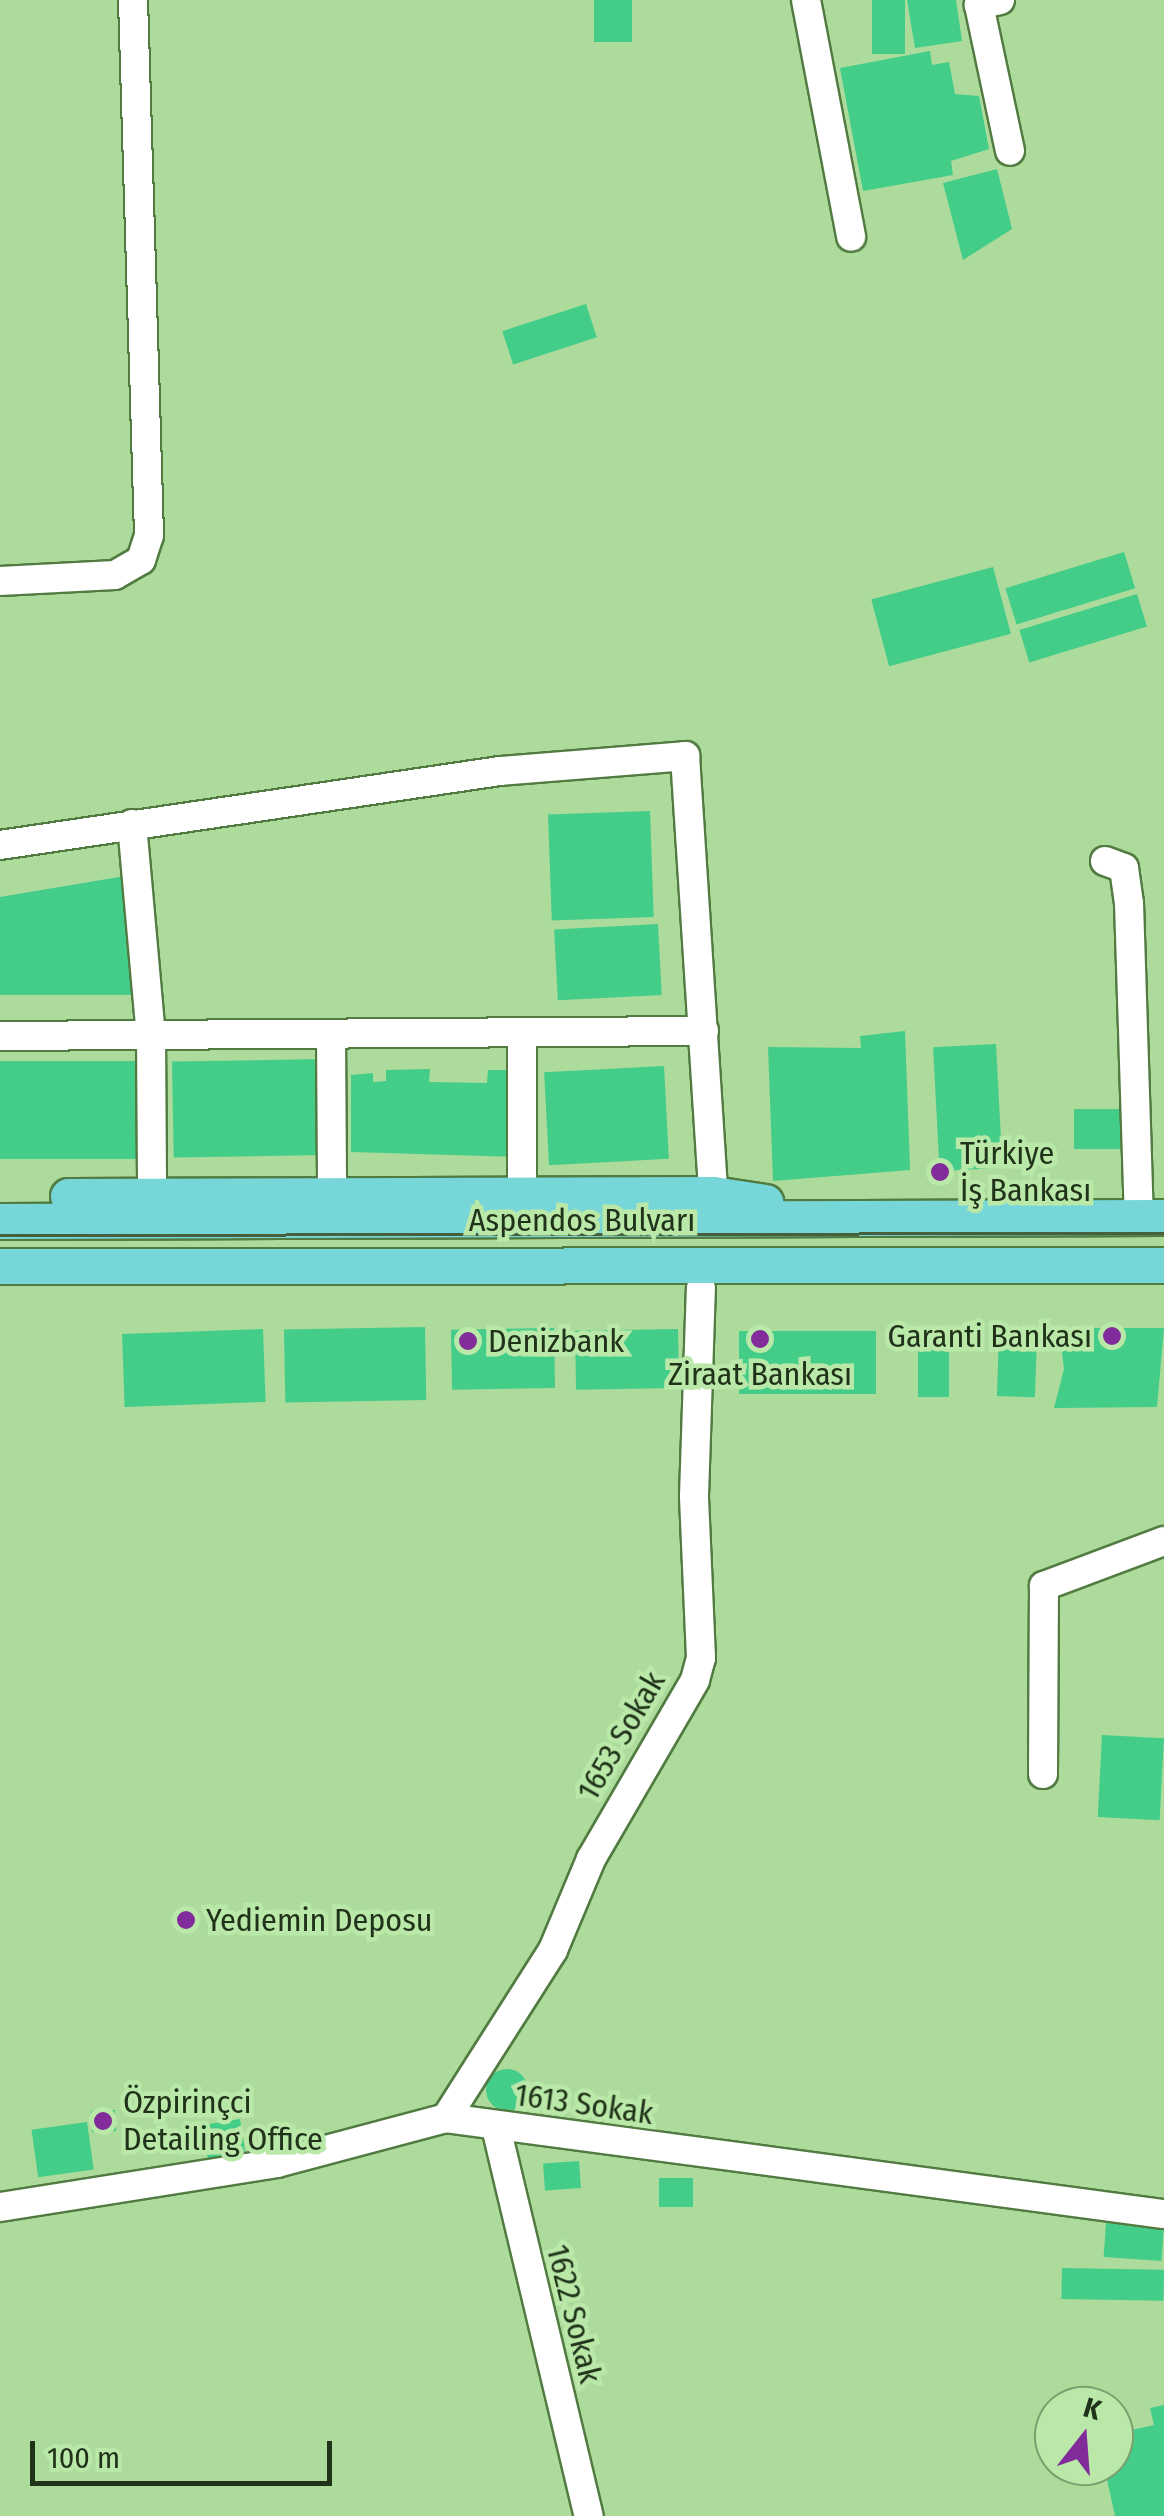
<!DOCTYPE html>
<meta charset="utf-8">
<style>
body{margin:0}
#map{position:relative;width:1164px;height:2516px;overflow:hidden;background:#acdb9b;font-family:"Fira Sans Condensed",sans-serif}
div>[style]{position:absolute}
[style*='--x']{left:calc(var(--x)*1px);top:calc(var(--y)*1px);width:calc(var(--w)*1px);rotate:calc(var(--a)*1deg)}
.building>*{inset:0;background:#43cd89;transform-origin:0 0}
.round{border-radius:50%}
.roads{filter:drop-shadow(2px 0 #517b41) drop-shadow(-2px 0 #517b41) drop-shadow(0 2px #517b41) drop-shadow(0 -2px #517b41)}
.minor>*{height:28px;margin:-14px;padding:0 14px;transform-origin:14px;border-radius:14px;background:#fff}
.major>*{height:35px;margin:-17.5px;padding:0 17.5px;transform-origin:17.5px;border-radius:17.5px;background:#77d6d8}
.tram>*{height:2.5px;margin:-1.25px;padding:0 1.25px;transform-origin:1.25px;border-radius:1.25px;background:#46603d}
.dots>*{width:28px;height:28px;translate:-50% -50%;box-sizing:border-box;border:5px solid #b9e8a8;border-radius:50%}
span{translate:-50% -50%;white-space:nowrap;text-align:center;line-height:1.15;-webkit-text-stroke:9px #b9e8a8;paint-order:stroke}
.poi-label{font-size:32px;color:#203219}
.left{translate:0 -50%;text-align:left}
.right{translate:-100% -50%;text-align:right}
.street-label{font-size:32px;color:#203219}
.north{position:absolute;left:1034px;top:2386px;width:100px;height:100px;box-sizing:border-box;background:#b9e8a8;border:2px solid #7c9f6f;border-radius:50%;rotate:17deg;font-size:28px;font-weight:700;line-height:40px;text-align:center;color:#203219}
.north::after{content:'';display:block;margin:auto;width:35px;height:45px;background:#822c9b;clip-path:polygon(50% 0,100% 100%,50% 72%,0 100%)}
.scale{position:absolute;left:30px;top:2441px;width:302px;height:45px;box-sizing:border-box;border:5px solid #203219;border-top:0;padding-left:12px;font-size:30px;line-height:35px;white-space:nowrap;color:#203219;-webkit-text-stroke:8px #b9e8a8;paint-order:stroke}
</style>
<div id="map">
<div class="building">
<div style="left:594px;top:0;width:38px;height:42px"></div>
<div style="left:872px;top:0;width:33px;height:54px"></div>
<div style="clip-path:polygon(907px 0,956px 0,962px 41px,915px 48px)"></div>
<div style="clip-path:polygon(930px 51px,932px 65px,949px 62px,955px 94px,979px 96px,989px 149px,951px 161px,953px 175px,863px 191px,840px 68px)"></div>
<div style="clip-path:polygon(997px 169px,1012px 229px,963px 260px,943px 183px)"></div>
<div style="left:586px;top:304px;width:35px;height:88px;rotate:72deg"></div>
<div style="left:1124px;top:552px;width:38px;height:124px;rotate:73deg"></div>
<div style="left:993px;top:567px;width:69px;height:126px;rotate:75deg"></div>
<div style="left:1137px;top:594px;width:34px;height:123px;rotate:73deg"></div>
<div style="left:650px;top:811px;width:106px;height:102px;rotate:88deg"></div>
<div style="clip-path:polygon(125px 876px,136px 995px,0 995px,0 897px)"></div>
<div style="left:658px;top:924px;width:71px;height:104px;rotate:87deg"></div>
<div style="clip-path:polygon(905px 1031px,910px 1170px,773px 1181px,768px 1047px,861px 1048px,860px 1036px)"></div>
<div style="left:996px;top:1044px;width:124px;height:63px;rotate:87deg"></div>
<div style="left:321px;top:1059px;width:96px;height:149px;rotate:89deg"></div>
<div style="left:0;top:1061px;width:146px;height:98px"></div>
<div style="left:664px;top:1066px;width:93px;height:120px;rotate:87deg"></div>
<div style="clip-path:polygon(430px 1069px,429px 1082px,487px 1083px,488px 1070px,515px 1070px,517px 1157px,351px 1152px,351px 1075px,373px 1073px,373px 1082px,386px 1081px,386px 1070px)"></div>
<div style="left:1074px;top:1109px;width:46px;height:40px"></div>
<div style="left:425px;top:1327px;width:73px;height:141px;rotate:89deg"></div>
<div style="left:554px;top:1328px;width:60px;height:103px;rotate:89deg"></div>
<div style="clip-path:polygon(1059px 1328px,1164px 1328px,1157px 1407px,1054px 1408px,1064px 1369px)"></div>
<div style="left:263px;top:1329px;width:73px;height:141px;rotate:88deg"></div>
<div style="left:678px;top:1329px;width:59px;height:103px;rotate:89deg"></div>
<div style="left:739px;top:1331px;width:137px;height:63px"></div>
<div style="left:999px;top:1336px;width:38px;height:60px;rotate:2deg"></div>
<div style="left:918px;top:1346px;width:31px;height:51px"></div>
<div style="left:1102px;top:1735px;width:62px;height:82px;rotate:3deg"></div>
<div class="round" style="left:486px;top:2069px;width:42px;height:42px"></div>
<div style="left:115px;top:2110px;width:21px;height:24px;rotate:87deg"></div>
<div style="left:240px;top:2119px;width:37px;height:38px;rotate:81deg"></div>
<div style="left:87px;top:2122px;width:48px;height:56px;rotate:82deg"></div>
<div style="left:579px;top:2161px;width:27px;height:36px;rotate:86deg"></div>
<div style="left:659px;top:2178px;width:34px;height:29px"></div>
<div style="left:1106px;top:2223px;width:58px;height:34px;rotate:4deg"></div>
<div style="left:1062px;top:2268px;width:102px;height:31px;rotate:1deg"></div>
<div style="clip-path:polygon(1164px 2405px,1164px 2516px,1115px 2516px,1104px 2466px,1114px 2466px,1114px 2434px,1154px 2425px,1150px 2408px)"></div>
</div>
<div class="roads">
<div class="minor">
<div style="--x:806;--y:0;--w:241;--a:79.2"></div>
<div style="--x:1000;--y:0;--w:22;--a:167"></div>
<div style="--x:979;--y:5;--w:149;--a:78"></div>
<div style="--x:0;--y:581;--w:115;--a:-3"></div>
<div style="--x:115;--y:575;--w:30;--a:-30"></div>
<div style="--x:141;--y:560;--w:26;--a:-72"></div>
<div style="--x:149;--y:535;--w:535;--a:-91.71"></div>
<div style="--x:132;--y:824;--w:213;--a:84.9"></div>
<div style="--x:151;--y:1036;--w:160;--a:89.6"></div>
<div style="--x:0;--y:845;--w:505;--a:-8.42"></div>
<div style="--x:500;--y:771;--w:186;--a:-4.6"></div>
<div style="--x:685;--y:756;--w:439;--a:86.3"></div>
<div style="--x:1105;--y:861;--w:20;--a:20"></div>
<div style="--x:1124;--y:868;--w:35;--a:82"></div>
<div style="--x:1129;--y:903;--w:314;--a:88.2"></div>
<div style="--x:0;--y:1036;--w:704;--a:-0.41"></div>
<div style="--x:331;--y:1036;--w:160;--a:89.6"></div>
<div style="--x:522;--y:1196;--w:162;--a:-90"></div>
<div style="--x:1043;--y:1774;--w:188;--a:-89.7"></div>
<div style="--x:1044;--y:1586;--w:128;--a:-20.6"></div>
<div style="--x:446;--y:2118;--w:199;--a:-57.5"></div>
<div style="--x:553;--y:1950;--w:99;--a:-67.3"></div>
<div style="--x:591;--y:1859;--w:207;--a:-59.8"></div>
<div style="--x:695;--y:1680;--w:23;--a:-75"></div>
<div style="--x:701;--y:1658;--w:162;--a:-92.5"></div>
<div style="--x:694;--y:1496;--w:208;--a:-88.1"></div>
<div style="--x:496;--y:2127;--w:400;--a:76.6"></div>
<div style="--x:0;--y:2207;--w:280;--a:-9"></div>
<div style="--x:277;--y:2163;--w:175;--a:-14.9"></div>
<div style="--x:446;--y:2118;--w:724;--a:7.62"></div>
</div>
<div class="major">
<div style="--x:68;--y:1196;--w:645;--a:-0.18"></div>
<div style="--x:713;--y:1194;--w:53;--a:8.7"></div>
<div style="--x:0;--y:1221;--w:1164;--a:-0.2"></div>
<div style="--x:0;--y:1266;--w:1164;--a:-0.05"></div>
</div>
</div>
<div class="tram">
<div style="--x:0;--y:1235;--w:1164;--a:-0.1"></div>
</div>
<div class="dots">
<div style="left:940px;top:1172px;background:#822c9b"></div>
<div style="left:1112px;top:1336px;background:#822c9b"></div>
<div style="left:760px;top:1339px;background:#822c9b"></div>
<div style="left:468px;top:1341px;background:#822c9b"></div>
<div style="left:186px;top:1920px;background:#822c9b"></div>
<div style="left:103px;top:2121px;background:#822c9b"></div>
</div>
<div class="poi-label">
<span class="left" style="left:960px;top:1172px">Türkiye<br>İş Bankası</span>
<span class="right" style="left:1092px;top:1336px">Garanti Bankası</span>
<span class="left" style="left:488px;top:1341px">Denizbank</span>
<span style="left:760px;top:1374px">Ziraat Bankası</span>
<span class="left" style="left:206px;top:1920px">Yediemin Deposu</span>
<span class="left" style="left:123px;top:2121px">Özpirinçci<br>Detailing Office</span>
</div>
<div class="street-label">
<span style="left:582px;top:1220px">Aspendos Bulvarı</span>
<span style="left:621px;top:1736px;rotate:-60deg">1653 Sokak</span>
<span style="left:584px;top:2104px;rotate:8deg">1613 Sokak</span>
<span style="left:574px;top:2314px;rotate:76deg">1622 Sokak</span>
</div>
<div class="north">K</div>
<div class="scale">100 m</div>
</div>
